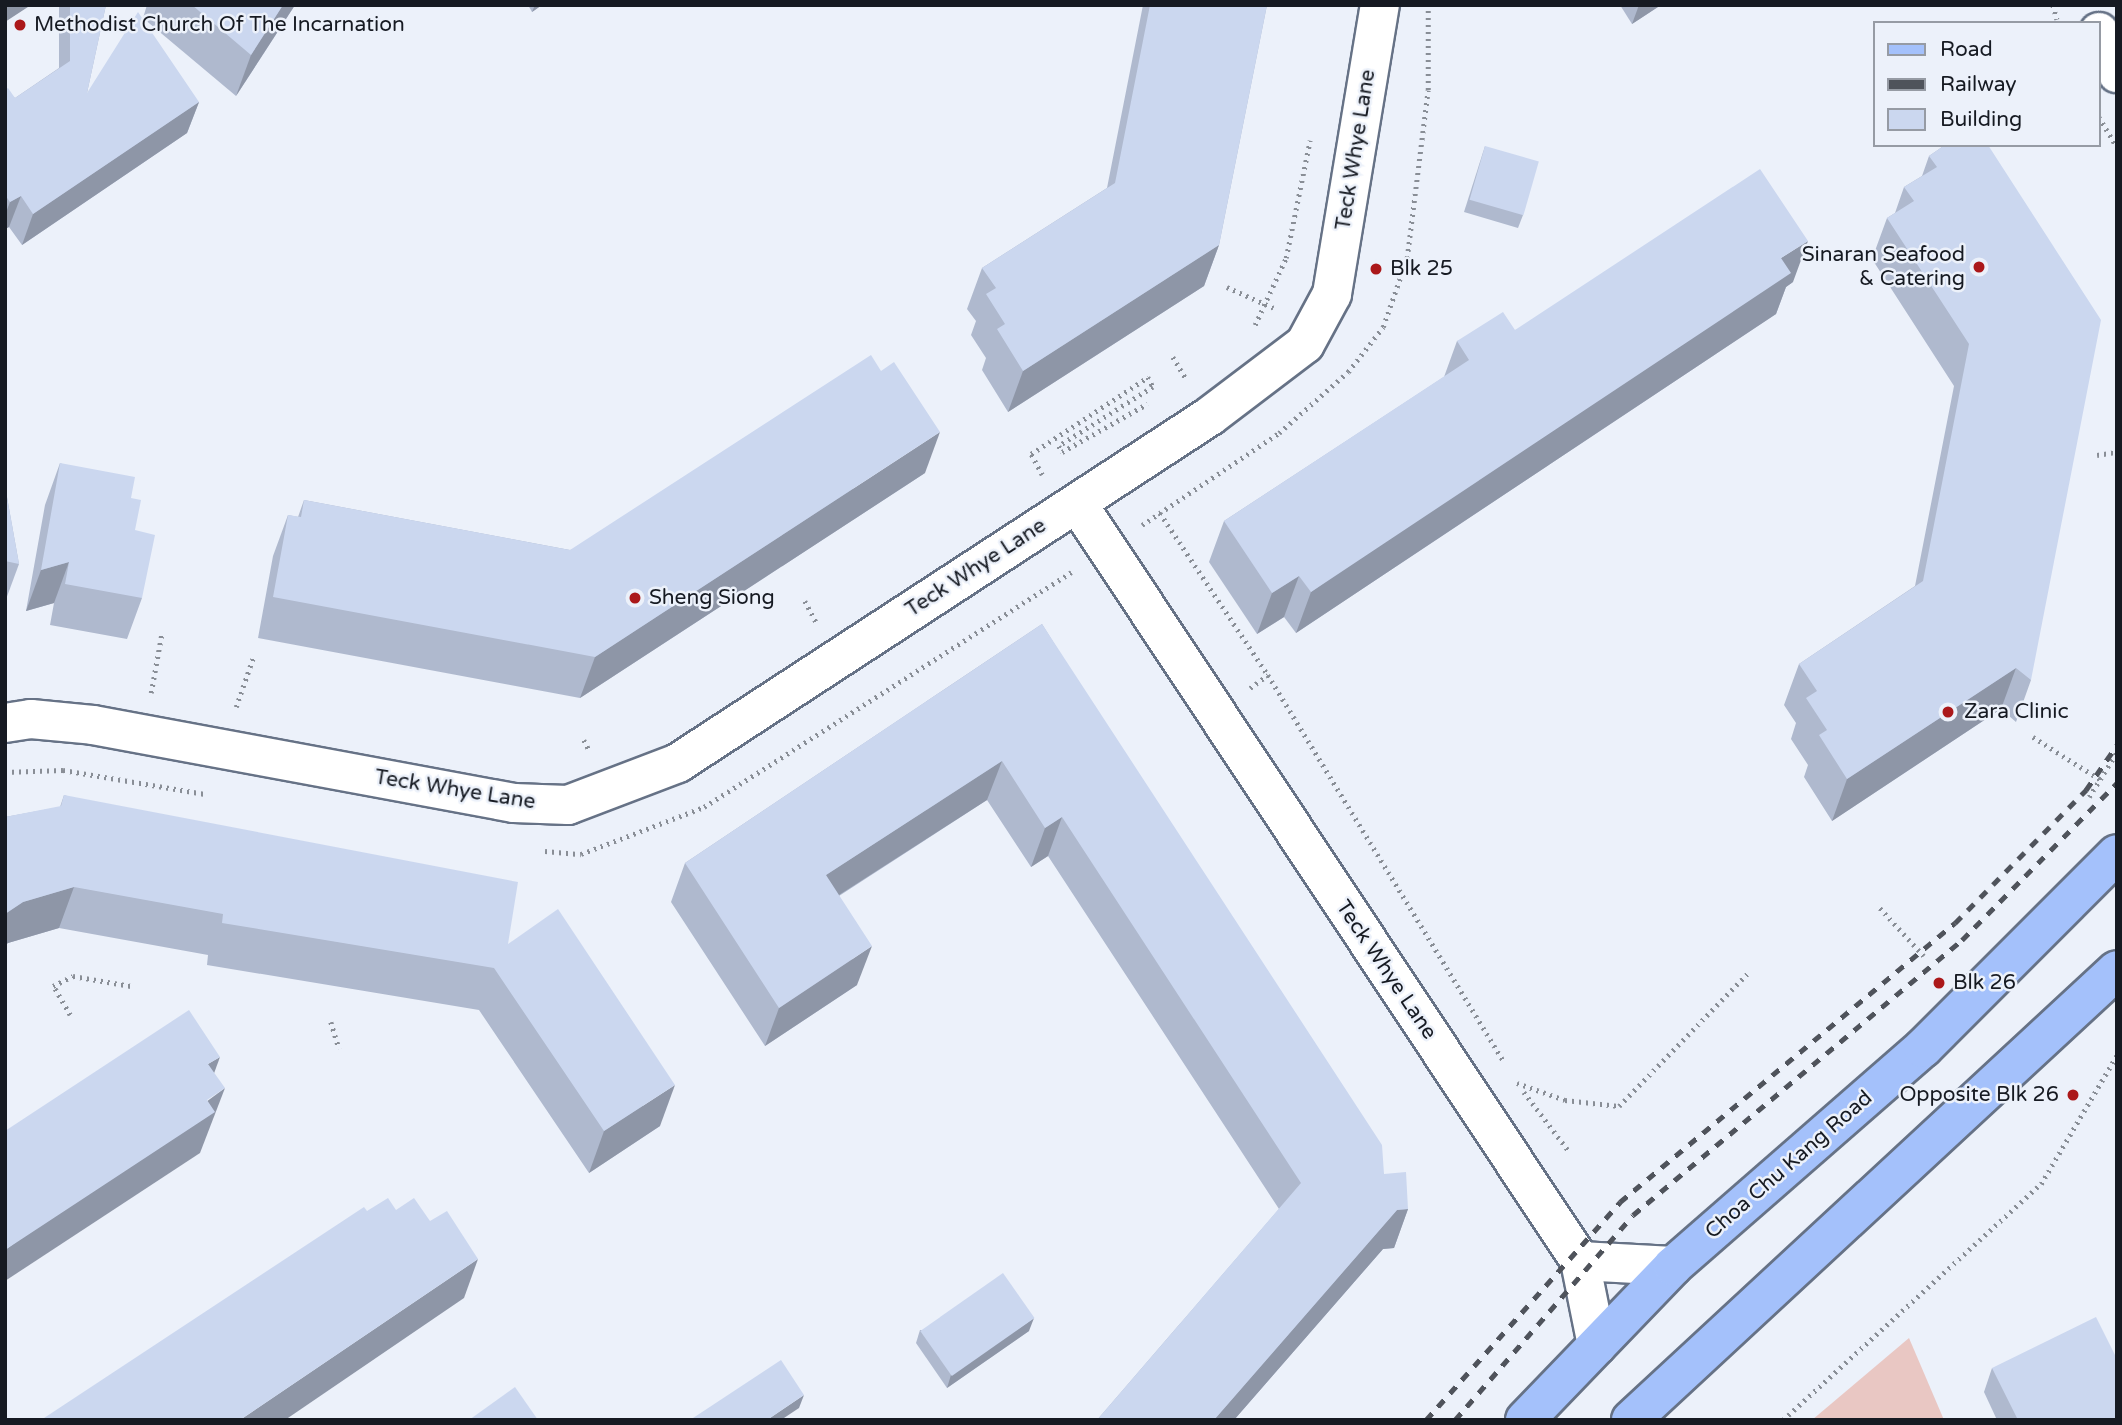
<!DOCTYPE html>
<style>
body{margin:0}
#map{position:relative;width:2122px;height:1425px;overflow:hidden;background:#ecf1fa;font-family:"Varela Round",sans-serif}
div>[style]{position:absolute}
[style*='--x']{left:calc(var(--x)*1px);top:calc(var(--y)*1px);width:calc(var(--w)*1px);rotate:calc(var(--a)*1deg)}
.green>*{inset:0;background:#e9c7c3}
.path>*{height:4.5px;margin-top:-2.25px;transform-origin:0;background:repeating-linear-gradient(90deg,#898e96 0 2px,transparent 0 7px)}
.roads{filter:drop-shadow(2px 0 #667286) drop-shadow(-2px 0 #667286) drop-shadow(0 2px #667286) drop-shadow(0 -2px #667286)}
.minor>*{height:38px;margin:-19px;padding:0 19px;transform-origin:19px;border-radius:19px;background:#fff}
.secondary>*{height:38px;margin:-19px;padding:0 19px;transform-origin:19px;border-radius:19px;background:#fff}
.primary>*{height:38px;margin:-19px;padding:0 19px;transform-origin:19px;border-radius:19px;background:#a4c1fb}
.rail>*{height:5px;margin-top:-2.5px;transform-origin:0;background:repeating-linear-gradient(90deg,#4f535b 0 9px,transparent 0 18px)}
.wall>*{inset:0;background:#afb9ce}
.shaded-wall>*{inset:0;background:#8e96a7}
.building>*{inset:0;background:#cbd7ef;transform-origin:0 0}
.dots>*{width:19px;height:19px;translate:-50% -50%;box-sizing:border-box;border:4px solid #ecf1fa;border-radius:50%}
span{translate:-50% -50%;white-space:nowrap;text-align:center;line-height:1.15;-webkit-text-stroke:5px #ecf1fa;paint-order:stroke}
.poi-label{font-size:21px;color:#161a22}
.left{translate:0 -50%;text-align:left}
.right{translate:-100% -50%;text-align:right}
.street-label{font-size:21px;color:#161a22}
.frame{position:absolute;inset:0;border:7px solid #161a22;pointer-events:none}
.legend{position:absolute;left:1873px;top:21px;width:228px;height:126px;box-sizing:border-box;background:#ecf1fa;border:2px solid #969ba4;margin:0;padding:9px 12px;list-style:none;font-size:21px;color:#161a22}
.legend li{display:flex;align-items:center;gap:14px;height:35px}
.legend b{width:35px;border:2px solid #969ba4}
</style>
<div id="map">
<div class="green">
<div style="clip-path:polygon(1909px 1338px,1944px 1420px,1812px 1420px)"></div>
</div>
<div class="path">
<div style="--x:2053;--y:5;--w:15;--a:74"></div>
<div style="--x:2099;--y:117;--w:35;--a:59"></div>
<div style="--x:1227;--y:287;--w:51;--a:24.1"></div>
<div style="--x:1255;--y:325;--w:74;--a:-65.2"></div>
<div style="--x:1286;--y:258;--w:120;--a:-78.5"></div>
<div style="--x:1173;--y:357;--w:27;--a:59"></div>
<div style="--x:2097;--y:455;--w:20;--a:-9"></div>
<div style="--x:1042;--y:475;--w:24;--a:-118"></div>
<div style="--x:1031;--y:454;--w:140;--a:-33.3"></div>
<div style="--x:1148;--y:377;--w:11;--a:63"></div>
<div style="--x:1153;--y:387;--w:111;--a:147.9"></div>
<div style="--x:1059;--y:446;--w:7;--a:63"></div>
<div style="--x:1062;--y:452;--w:98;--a:-29.5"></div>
<div style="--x:1160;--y:513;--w:195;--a:56.3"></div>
<div style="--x:1268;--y:675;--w:452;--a:58.6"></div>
<div style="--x:1142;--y:525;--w:165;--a:-33.9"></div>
<div style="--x:1279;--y:433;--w:92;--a:-41.5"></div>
<div style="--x:1348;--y:372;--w:57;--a:-52.1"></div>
<div style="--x:1383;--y:327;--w:73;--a:-70.8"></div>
<div style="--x:1407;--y:258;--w:169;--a:-82.9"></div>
<div style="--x:1428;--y:90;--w:85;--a:-90"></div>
<div style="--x:805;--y:601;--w:24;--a:62"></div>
<div style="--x:1250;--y:688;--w:22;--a:-36"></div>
<div style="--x:151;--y:693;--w:62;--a:-79.8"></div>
<div style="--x:236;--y:707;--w:52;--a:-70.9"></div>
<div style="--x:2033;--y:737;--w:80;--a:32.3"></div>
<div style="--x:584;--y:740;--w:11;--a:63"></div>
<div style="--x:5;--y:772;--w:58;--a:-2"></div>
<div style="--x:63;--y:770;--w:144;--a:9.6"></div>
<div style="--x:2089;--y:797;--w:53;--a:-58.1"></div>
<div style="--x:545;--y:851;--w:36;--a:5"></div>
<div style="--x:581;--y:854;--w:132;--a:-20.9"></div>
<div style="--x:704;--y:807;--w:436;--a:-32.6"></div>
<div style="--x:1880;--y:908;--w:65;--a:47.5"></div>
<div style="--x:70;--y:1015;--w:34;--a:-120"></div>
<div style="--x:53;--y:986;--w:22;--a:-27"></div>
<div style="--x:73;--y:976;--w:59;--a:9.8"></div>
<div style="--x:331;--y:1022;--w:28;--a:73"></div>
<div style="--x:1517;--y:1083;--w:51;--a:19.5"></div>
<div style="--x:1565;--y:1100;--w:54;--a:6.3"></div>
<div style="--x:1619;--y:1106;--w:188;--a:-45.9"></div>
<div style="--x:1524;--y:1092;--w:73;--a:52.8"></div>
<div style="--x:1783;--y:1420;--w:350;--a:-42.5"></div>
<div style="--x:2041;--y:1184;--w:150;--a:-59.5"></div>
</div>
<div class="roads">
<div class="minor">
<div style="--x:1077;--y:503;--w:910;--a:56.43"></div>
<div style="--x:1580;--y:1261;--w:86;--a:78.6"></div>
<div style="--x:5;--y:723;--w:26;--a:-9"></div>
<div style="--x:31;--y:719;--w:62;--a:5.5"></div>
<div style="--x:93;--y:725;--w:428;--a:10.5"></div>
<div style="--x:514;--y:803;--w:54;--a:2.1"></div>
<div style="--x:568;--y:805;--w:118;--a:-20.9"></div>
<div style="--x:678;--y:763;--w:635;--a:-33.11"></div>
<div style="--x:1210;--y:416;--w:119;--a:-37.2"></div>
<div style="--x:1305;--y:344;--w:57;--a:-61.6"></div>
<div style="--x:1332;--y:294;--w:293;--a:-80.6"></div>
<div style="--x:1580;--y:1261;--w:93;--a:3.1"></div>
</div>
<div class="secondary">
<div style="--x:2099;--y:32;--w:45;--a:66.3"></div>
</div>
<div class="primary">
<div style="--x:1525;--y:1420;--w:214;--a:-46.1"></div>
<div style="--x:1673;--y:1266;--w:332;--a:-41.1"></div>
<div style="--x:1923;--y:1048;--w:274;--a:-45"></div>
<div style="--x:1631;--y:1420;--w:662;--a:-42.8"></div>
</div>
</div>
<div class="rail">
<div style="--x:1426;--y:1420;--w:292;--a:-48.3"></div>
<div style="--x:1620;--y:1202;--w:436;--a:-39.8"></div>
<div style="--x:1955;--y:923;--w:187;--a:-45.4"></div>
<div style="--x:2086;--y:790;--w:55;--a:-55.4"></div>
<div style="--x:1455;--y:1420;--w:271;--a:-49"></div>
<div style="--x:1633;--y:1215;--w:429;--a:-39.9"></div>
<div style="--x:1962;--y:940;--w:221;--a:-45.4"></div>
</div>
<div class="wall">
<div style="clip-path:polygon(59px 5px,106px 5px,87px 93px,199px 102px,187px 133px,22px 245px,9px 227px,5px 229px,5px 90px,15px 98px,59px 68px)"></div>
<div style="clip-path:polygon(147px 5px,295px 5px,236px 96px,143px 18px)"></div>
<div style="clip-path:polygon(528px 5px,542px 5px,532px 12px)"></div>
<div style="clip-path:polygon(1143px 5px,1267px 5px,1219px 245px,1204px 286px,1008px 412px,982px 370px,986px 358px,971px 335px,976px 321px,967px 309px,982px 268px,1107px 188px)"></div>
<div style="clip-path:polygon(1620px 5px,1661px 5px,1632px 24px)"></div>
<div style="clip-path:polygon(1945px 145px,2031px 680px,2016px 722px,2001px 709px,1832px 821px,1804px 777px,1808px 765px,1791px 739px,1796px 723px,1784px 705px,1799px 664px,1915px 586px,1954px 386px,1872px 259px,1887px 218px,1895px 213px,1904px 187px,1922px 176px,1929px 156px)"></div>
<div style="clip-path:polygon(1485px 146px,1523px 215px,1518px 228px,1464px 212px)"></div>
<div style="clip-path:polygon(1793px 282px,1786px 287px,1776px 314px,1296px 633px,1284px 617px,1257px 634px,1209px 562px,1224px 521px,1444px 377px,1457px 341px,1515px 330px)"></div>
<div style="clip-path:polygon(60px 463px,131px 498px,142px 598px,127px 639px,50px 625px,54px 603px,26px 611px,45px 505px)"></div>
<div style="clip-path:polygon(925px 473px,580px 698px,258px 638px,273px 556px,288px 515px,298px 517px,304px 500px,570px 550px)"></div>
<div style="clip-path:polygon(5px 486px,19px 564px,5px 602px)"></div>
<div style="clip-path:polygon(1042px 624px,1384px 1174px,1408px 1209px,1394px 1248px,1383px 1249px,1234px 1420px,1097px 1420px,1279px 1209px,1048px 856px,1031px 867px,987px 800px,839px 896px,857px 985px,765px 1046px,671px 902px,685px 863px)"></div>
<div style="clip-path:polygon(64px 795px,508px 944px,660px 1126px,589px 1173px,479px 1010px,207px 965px,208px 955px,59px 928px,8px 943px,5px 945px,5px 817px,60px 807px)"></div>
<div style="clip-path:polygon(920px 1330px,1029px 1331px,947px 1388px,916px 1343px)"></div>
<div style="clip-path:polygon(1992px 1368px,2117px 1420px,1997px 1420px,1984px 1392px)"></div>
</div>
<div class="shaded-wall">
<div style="clip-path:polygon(5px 5px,31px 5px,5px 22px)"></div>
<div style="clip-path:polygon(283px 5px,295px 5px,236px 96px,251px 55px)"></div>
<div style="clip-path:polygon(535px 5px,542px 5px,532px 12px)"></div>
<div style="clip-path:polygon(1639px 5px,1661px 5px,1632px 24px)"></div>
<div style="clip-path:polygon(199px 102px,187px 133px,22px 245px,33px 214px)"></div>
<div style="clip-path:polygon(21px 196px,9px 227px,5px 229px,5px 215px,10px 202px)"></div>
<div style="clip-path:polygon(1808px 241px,1793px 282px,1786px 287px,1776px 314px,1296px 633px,1311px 592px,1781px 258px)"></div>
<div style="clip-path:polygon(1219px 245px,1204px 286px,1008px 412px,1023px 371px)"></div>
<div style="clip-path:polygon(940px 432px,925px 473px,580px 698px,595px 657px)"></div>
<div style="clip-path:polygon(69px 562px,54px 603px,26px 611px,41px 570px)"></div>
<div style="clip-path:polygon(1299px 576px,1284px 617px,1257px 634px,1272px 593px)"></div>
<div style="clip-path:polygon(2016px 668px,2001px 709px,1832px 821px,1847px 779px)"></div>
<div style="clip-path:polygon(1002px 761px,987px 800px,811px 913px,826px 875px)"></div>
<div style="clip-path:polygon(1062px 817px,1048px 856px,1031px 867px,1045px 828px)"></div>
<div style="clip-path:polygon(74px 887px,59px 928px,8px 943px,5px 945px,5px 914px,23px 902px)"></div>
<div style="clip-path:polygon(872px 946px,857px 985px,765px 1046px,779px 1008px)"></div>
<div style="clip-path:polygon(220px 1057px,205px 1098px,208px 1064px)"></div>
<div style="clip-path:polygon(675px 1085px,660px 1126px,589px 1173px,604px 1131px)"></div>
<div style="clip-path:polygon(225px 1088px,200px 1153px,5px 1281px,5px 1250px)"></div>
<div style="clip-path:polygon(1408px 1209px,1394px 1248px,1383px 1249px,1234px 1420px,1214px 1420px,1397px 1210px)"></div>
<div style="clip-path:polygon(478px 1259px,464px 1298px,285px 1420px,240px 1420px)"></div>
<div style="clip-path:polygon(1034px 1318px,1029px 1331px,947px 1388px,951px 1375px)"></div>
<div style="clip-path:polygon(804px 1395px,799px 1408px,781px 1420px,767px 1420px)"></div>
</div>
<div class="building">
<div style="clip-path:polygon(70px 5px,106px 5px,87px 93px,138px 12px,199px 102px,33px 214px,21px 196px,10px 202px,5px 195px,5px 90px,8px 88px,15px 98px,70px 61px)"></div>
<div style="clip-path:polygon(192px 5px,283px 5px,251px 55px)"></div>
<div style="clip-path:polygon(1150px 5px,1267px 5px,1219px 245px,1023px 371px,997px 329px,1005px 324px,986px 294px,996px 288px,982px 268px,1115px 183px)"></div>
<div style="clip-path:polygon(1945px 145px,1988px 145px,2101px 320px,2031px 680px,2016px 668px,1847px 779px,1819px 735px,1827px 730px,1806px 698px,1817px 691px,1799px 664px,1923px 581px,1969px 344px,1887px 218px,1914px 201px,1904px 187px,1937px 167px,1929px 156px)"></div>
<div style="left:1485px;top:146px;width:56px;height:56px;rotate:16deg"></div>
<div style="clip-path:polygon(1760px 169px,1808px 241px,1781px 258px,1791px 273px,1311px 592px,1299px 576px,1272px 593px,1224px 521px,1469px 360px,1457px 341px,1503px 312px,1515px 330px)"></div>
<div style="clip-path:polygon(871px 355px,881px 371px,894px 362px,940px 432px,595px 657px,273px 597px,288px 515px,301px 517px,304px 500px,570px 550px)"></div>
<div style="clip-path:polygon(60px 463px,135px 477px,131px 498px,141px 500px,135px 530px,155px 535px,142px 598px,65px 584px,69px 562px,41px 570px)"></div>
<div style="clip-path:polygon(5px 486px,19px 564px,5px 561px)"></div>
<div style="clip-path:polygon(1042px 624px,1382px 1145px,1384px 1174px,1406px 1172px,1408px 1209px,1397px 1210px,1214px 1420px,1097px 1420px,1301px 1183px,1062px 817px,1045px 828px,1002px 761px,826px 875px,872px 946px,779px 1008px,685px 863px)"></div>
<div style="clip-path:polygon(64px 795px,518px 882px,508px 944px,558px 909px,675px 1085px,604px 1131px,494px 968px,222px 923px,223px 914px,74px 887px,23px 902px,5px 914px,5px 817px,61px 806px)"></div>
<div style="clip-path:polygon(189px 1010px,220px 1057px,208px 1064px,225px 1088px,207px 1100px,215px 1112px,5px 1250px,5px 1131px)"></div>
<div style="clip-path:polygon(388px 1198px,396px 1210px,414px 1198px,430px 1221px,447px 1211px,478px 1259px,240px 1420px,41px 1420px,364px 1207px,367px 1211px)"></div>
<div style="left:1003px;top:1273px;width:55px;height:101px;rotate:55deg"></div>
<div style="clip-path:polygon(2096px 1317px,2117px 1359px,2117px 1420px,2018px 1420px,1992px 1368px)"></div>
<div style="clip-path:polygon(781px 1360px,804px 1395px,767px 1420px,690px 1420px)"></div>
<div style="clip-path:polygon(515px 1387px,538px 1420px,469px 1420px)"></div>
</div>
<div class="dots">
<div style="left:20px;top:25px;background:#ab181a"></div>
<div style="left:1979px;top:267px;background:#ab181a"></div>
<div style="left:1376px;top:269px;background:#ab181a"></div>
<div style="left:635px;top:598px;background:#ab181a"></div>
<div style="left:1948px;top:712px;background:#ab181a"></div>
<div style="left:1939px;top:983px;background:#ab181a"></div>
<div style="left:2073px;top:1095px;background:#ab181a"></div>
</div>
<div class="poi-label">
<span class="left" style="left:34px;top:25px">Methodist Church Of The Incarnation</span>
<span class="right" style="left:1965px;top:267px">Sinaran Seafood<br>&amp; Catering</span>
<span class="left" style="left:1390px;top:269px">Blk 25</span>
<span class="left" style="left:649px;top:598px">Sheng Siong</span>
<span class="left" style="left:1964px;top:712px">Zara Clinic</span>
<span class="left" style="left:1953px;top:983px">Blk 26</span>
<span class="right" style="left:2059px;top:1095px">Opposite Blk 26</span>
</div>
<div class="street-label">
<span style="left:1356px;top:150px;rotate:-81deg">Teck Whye Lane</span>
<span style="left:976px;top:568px;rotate:-33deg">Teck Whye Lane</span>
<span style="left:455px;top:790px;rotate:9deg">Teck Whye Lane</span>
<span style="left:1386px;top:970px;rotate:56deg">Teck Whye Lane</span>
<span style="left:1789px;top:1165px;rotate:-41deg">Choa Chu Kang Road</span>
</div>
<div class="frame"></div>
<ul class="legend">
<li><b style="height:9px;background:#a4c1fb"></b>Road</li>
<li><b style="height:9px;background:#4f535b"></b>Railway</li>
<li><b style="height:19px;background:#cbd7ef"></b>Building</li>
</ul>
</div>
